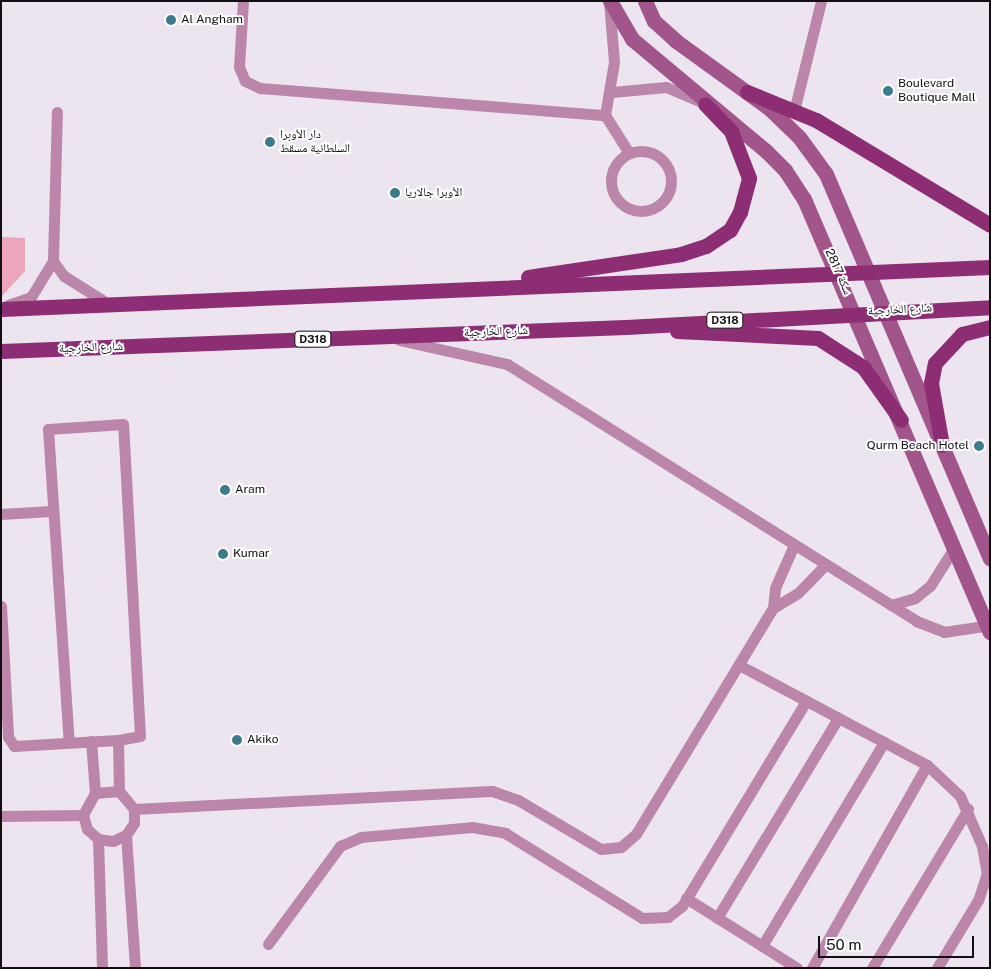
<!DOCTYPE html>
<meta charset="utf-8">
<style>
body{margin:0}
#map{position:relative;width:991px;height:969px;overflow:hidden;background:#ece4ee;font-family:"Public Sans","Noto Naskh Arabic",sans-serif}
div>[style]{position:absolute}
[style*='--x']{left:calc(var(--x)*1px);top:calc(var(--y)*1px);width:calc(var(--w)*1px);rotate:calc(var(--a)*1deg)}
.green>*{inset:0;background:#eca5ba}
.lane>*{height:11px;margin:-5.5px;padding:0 5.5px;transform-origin:5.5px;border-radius:5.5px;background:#bb86a9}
.lane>.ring{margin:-5.5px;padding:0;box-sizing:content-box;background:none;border:11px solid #bb86a9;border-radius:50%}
.secondary>*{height:15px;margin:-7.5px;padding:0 7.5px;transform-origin:7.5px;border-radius:7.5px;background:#a1558a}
.primary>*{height:15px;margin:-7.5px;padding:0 7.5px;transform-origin:7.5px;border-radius:7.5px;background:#8d2d74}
.dots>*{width:14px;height:14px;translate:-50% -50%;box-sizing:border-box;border:2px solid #fff;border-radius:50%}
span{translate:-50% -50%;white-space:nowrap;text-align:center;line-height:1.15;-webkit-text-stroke:4px #fff;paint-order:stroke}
.shield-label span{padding:1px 4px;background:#fff;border:1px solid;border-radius:4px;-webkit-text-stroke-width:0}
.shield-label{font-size:11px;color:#120f12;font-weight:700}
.poi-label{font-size:12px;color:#120f12}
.left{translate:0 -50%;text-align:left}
.right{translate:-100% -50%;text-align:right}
.street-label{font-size:12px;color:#120f12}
.frame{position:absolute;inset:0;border:2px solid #120f12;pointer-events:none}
.scale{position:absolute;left:818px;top:936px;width:156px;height:22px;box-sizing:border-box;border:2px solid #120f12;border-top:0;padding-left:6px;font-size:15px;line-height:18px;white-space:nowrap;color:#120f12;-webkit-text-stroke:4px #fff;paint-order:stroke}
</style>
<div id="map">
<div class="green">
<div style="clip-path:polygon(2px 237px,25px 238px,25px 271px,1px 297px)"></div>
</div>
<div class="lane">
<div style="--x:243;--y:1;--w:66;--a:93.5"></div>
<div style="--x:239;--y:67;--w:15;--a:67"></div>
<div style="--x:245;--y:81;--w:17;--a:25"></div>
<div style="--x:260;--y:88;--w:346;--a:4.5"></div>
<div style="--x:609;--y:1;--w:61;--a:85.3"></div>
<div style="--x:614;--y:62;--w:54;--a:99.6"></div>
<div style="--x:605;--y:115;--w:45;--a:57.7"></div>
<div style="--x:612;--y:92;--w:54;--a:-5.3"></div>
<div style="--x:666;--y:87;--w:41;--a:22.8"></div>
<div style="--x:794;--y:111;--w:113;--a:-76.2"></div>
<div class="ring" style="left:611px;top:151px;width:49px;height:49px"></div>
<div style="--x:53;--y:261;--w:19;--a:54"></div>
<div style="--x:64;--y:276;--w:54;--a:32.2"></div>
<div style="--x:8;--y:305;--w:24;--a:-19"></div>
<div style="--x:31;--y:297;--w:42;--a:-58.6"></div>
<div style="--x:53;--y:261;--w:149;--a:-88.5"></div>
<div style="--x:399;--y:340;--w:111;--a:12.5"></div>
<div style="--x:507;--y:364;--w:483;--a:32.1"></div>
<div style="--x:916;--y:621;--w:30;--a:21"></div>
<div style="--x:944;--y:632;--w:47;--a:-8.7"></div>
<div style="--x:1;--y:514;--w:50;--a:-3.4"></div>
<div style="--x:891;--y:605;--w:25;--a:-16"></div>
<div style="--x:915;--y:598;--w:19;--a:-39"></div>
<div style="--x:930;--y:586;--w:45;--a:-57.7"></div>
<div style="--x:1;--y:606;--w:131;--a:86.9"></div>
<div style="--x:8;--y:737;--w:11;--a:56"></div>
<div style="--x:14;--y:746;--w:104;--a:-3.3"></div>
<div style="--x:118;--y:740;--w:22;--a:-10"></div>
<div style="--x:140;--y:736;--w:312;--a:-93.1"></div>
<div style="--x:123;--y:424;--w:75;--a:176.2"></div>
<div style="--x:48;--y:429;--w:314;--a:86.2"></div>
<div style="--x:773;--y:608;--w:29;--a:-31"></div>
<div style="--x:798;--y:593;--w:40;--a:-46"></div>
<div style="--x:739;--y:665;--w:213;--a:28"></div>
<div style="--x:927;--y:765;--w:45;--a:43.2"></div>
<div style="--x:960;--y:796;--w:55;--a:66.3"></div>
<div style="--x:982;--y:846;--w:27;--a:80"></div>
<div style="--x:987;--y:873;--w:28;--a:108"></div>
<div style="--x:978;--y:900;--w:79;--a:121.1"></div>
<div style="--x:118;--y:740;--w:51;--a:88.9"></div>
<div style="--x:91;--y:741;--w:52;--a:85.6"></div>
<div style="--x:134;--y:809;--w:358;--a:-2.9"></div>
<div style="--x:492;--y:791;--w:28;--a:19"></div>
<div style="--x:518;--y:800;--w:96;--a:30.6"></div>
<div style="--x:601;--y:849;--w:20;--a:-6"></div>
<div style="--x:621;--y:847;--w:20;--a:-41"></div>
<div style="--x:636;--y:834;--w:264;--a:-58.8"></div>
<div style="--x:773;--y:608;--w:20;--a:-84"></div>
<div style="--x:775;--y:588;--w:47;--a:-66.2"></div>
<div style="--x:1;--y:816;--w:82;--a:-0.7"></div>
<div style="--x:126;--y:835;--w:133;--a:86.1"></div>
<div style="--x:98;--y:839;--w:15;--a:8"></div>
<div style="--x:113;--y:841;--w:14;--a:-25"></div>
<div style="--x:126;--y:835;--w:14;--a:-56"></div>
<div style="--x:134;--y:823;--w:14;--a:-90"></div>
<div style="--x:134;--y:809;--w:23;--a:-130"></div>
<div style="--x:119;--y:791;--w:24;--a:175"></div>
<div style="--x:95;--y:793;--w:25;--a:119"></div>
<div style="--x:83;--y:815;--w:15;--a:74"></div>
<div style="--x:87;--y:829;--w:15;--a:42"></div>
<div style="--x:98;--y:839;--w:129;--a:88.2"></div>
<div style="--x:686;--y:898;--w:131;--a:32.2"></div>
<div style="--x:717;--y:918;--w:234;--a:-58.8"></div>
<div style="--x:268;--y:944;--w:122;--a:-53.7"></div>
<div style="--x:340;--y:846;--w:23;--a:-23"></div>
<div style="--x:361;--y:837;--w:111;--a:-5.1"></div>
<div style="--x:472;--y:827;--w:34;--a:10"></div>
<div style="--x:505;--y:833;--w:161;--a:31.8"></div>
<div style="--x:642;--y:918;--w:26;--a:-2"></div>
<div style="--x:668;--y:917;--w:18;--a:-38"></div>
<div style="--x:682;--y:906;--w:240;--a:-58.8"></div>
<div style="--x:762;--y:946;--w:238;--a:-59.1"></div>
<div style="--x:812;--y:968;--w:233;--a:-60.5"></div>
<div style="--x:872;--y:968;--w:186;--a:-58.9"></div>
</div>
<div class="secondary">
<div style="--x:610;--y:1;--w:44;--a:59.9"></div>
<div style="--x:632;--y:39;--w:175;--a:39.9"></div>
<div style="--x:766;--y:151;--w:27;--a:45"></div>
<div style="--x:785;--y:170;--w:35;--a:57"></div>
<div style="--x:804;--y:199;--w:471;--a:66.8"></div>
<div style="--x:645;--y:1;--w:22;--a:66"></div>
<div style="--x:654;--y:21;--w:30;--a:42"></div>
<div style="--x:676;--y:41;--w:116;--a:35.9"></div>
<div style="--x:770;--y:109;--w:40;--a:44"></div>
<div style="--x:799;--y:137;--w:46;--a:53.9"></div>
<div style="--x:826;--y:174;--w:418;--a:66.9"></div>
</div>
<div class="primary">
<div style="--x:747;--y:92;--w:74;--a:22.1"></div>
<div style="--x:816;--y:120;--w:203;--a:31.1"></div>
<div style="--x:528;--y:277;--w:155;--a:-8.5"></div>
<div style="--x:681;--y:254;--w:26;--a:-18"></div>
<div style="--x:706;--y:246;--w:29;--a:-34"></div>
<div style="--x:730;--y:230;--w:21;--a:-61"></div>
<div style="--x:740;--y:212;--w:35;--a:-75"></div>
<div style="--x:749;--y:178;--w:50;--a:-111"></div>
<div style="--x:731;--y:131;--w:37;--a:-134"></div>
<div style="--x:1;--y:309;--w:990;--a:-2.43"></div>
<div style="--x:677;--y:331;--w:141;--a:2.8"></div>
<div style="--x:818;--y:338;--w:54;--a:32.8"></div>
<div style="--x:863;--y:367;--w:65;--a:54.4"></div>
<div style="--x:1;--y:351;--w:625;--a:-2.2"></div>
<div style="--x:626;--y:327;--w:365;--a:-3.1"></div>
<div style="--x:942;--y:445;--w:63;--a:-100.1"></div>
<div style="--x:931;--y:383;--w:20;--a:-79"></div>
<div style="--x:935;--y:363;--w:40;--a:-47"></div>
<div style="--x:962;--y:334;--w:29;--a:-14"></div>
</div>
<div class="dots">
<div style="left:171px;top:20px;background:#3a7c8d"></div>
<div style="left:888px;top:91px;background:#3a7c8d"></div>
<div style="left:270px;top:142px;background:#3a7c8d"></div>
<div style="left:395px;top:193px;background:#3a7c8d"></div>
<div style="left:979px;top:446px;background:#3a7c8d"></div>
<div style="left:225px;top:490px;background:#3a7c8d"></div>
<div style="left:223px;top:554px;background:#3a7c8d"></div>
<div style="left:237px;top:740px;background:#3a7c8d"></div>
</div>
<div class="shield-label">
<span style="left:725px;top:320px">D318</span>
<span style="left:313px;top:339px">D318</span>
</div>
<div class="poi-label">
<span class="left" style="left:181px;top:20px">Al Angham</span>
<span class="left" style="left:898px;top:91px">Boulevard<br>Boutique Mall</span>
<span class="left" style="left:280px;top:142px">دار الأوبرا<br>السلطانية مسقط</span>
<span class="left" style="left:405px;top:193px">الأوبرا جالاريا</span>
<span class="right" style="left:969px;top:446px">Qurm Beach Hotel</span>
<span class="left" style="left:235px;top:490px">Aram</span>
<span class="left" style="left:233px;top:554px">Kumar</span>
<span class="left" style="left:247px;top:740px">Akiko</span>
</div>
<div class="street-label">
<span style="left:838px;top:272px;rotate:66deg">سكة 2817</span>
<span style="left:900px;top:310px;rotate:-3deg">شارع الخارجية</span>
<span style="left:496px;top:332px;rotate:-2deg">شارع الخارجية</span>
<span style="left:91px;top:348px;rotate:-2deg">شارع الخارجية</span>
</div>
<div class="frame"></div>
<div class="scale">50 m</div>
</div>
